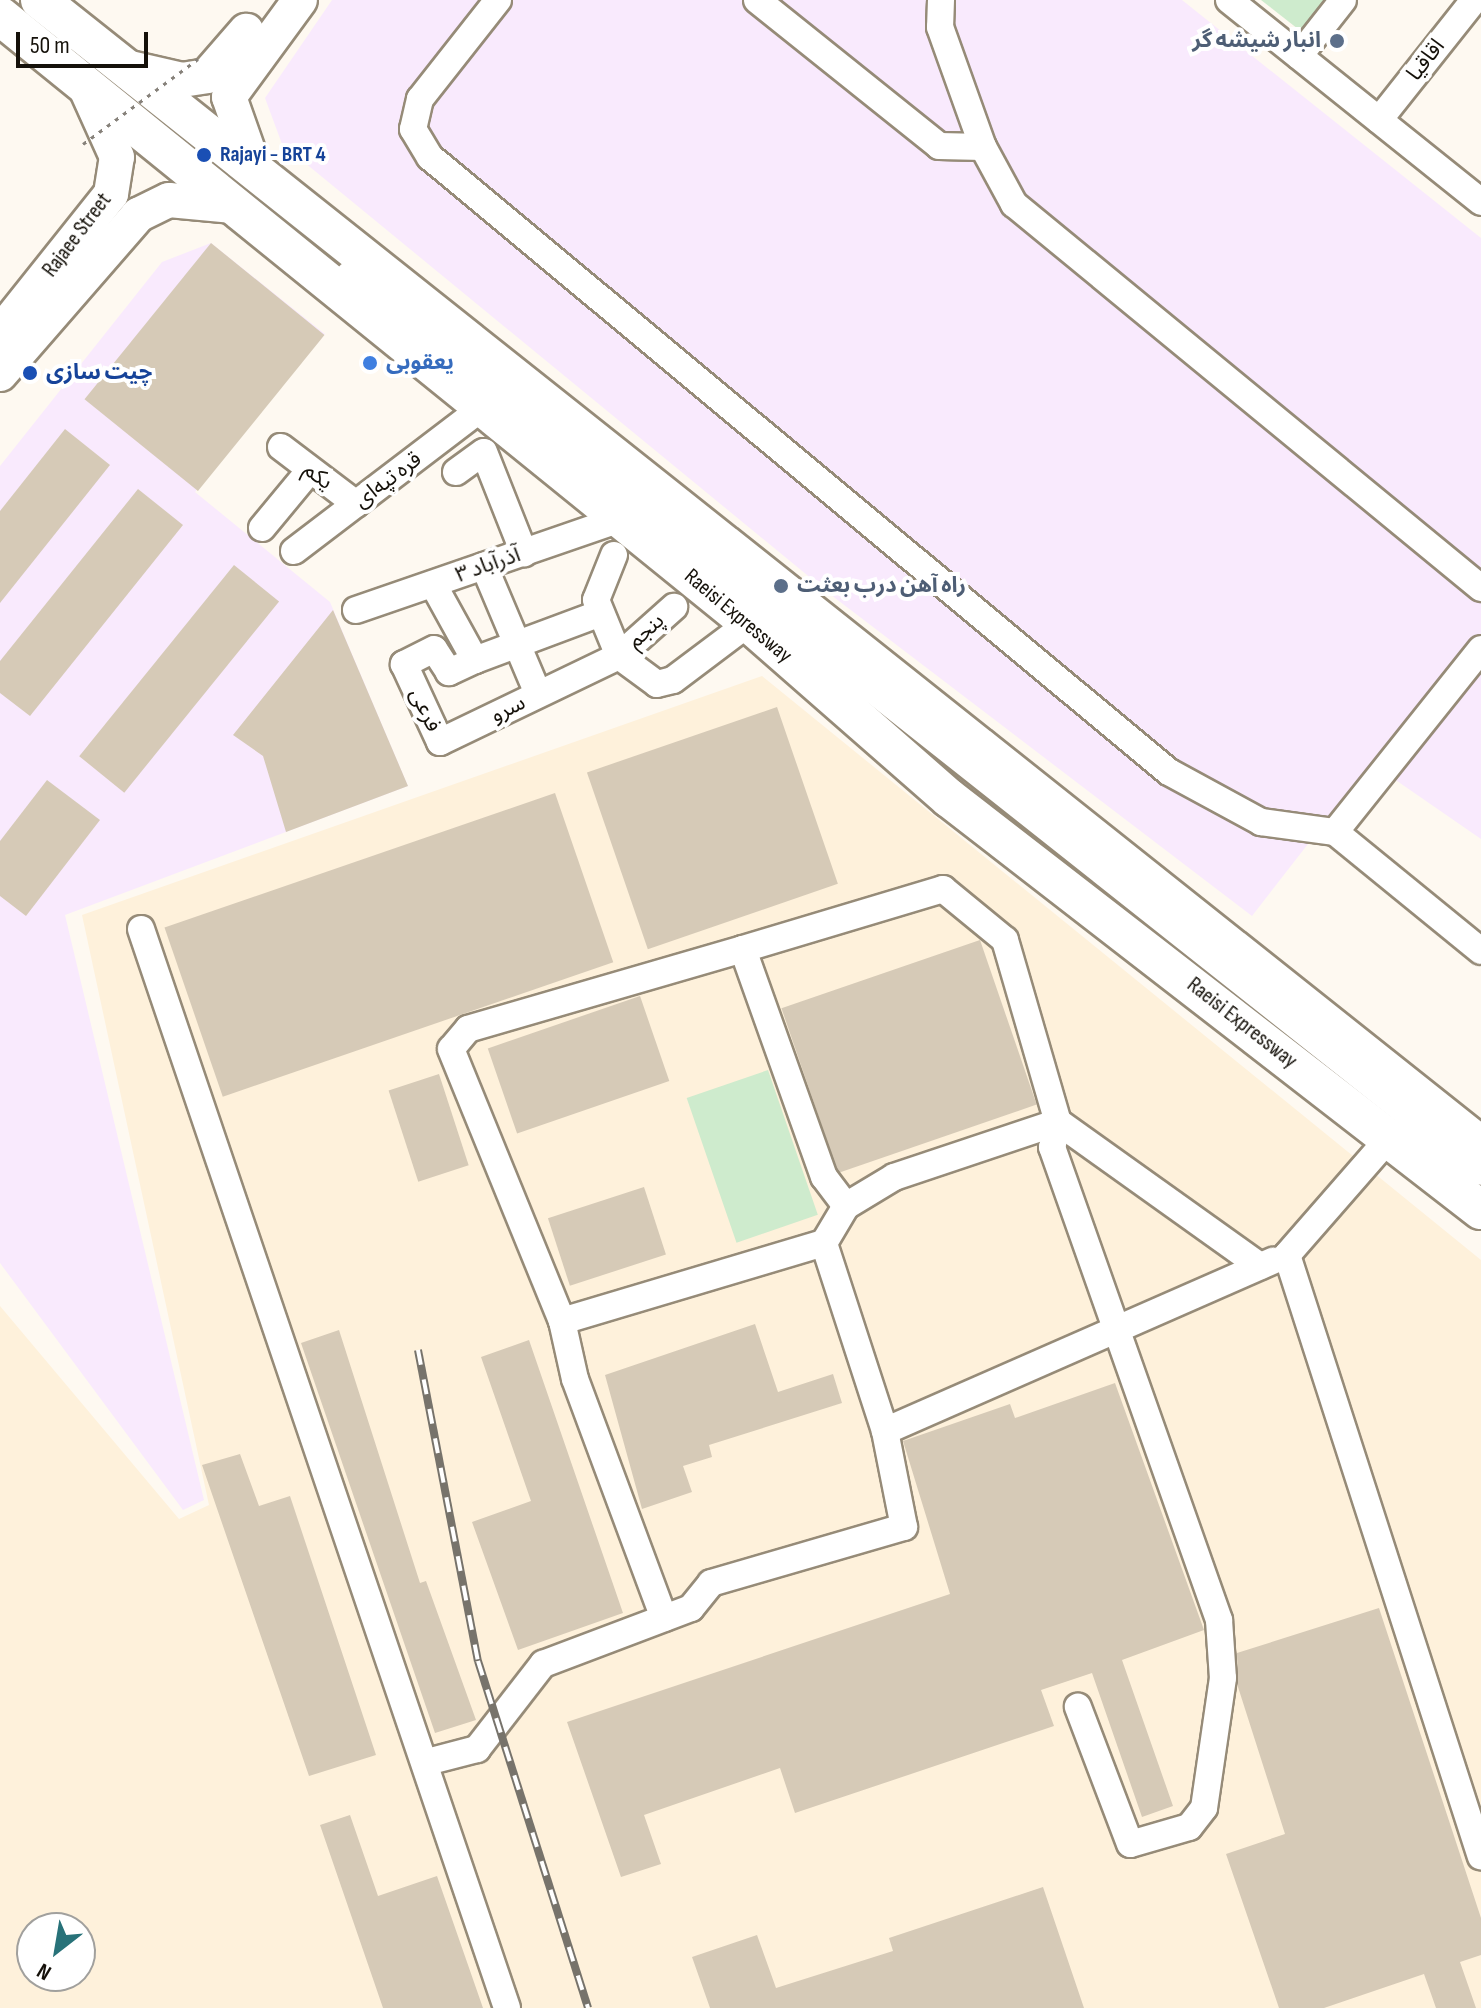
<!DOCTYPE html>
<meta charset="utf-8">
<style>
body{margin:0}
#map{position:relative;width:1481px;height:2008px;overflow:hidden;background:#fef9f1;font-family:"Sofia Sans Condensed","Noto Sans Arabic",sans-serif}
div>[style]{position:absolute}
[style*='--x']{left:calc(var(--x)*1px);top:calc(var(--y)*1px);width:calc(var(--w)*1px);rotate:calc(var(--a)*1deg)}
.built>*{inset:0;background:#fef1db}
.industrial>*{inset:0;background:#f9eafd}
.green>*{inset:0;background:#ceebcd;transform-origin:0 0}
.building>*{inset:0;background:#d6cab7;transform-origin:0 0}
.roads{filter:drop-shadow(2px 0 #968b78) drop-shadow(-2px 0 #968b78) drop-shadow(0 2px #968b78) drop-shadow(0 -2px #968b78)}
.minor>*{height:26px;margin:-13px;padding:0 13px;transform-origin:13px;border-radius:13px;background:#fff}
.major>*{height:34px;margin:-17px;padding:0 17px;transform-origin:17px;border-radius:17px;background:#fff}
.highway>*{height:38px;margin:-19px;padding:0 19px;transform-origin:19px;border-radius:19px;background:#fff}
.rail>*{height:8px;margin-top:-4px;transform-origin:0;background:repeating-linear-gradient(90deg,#fff 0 15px,#77736b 0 30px);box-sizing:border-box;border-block:2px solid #77736b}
.path-bridge>*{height:3px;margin-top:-1.5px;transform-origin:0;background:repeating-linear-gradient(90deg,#86817a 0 4px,transparent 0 10px)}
.dots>*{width:22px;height:22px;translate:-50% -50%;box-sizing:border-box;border:4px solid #fff;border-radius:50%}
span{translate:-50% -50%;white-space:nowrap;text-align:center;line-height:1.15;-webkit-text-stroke:8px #fff;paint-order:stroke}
.service-label{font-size:22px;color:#4e5e75;font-weight:700}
.right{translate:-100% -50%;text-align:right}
.left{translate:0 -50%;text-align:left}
.street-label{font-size:22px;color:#15110a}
.transit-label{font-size:22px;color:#164399;font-weight:700}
.shop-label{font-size:22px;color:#366cbe;font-weight:700}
.north{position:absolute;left:16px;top:1912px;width:80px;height:80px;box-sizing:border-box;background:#fff;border:2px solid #a1a09d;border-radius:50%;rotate:211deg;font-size:22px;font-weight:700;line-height:32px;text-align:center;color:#15110a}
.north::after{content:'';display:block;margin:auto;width:28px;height:36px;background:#287279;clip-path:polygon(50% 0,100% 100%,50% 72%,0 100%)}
.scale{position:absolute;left:16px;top:32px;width:132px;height:36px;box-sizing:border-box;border:4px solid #15110a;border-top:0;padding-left:10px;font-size:24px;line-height:28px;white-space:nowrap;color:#15110a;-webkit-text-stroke:6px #fff;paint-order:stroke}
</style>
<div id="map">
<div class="built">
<div style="clip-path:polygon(evenodd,762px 676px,1481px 1260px,1481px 2008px,0 2008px,0 1306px,179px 1519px,209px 1505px,82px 915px,762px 676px,32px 1928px,80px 1928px,80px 1976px,32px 1976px,32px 1928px)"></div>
</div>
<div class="industrial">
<div style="clip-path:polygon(332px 0,1182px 0,1481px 238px,1481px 839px,1371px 763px,1252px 916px,835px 598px,282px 144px,265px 98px)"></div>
<div style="clip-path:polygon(211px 243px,325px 334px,195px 492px,330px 602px,408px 786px,65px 915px,204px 1500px,183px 1510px,0 1263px,0 466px,162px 262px)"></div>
</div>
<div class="green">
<div style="clip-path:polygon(1261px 0,1336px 0,1307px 36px)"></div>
<div style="left:768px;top:1070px;width:153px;height:86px;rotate:71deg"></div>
</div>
<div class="building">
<div style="left:211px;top:243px;width:146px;height:201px;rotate:39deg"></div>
<div style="clip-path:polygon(65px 429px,110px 465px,0 603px,0 511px)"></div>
<div style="clip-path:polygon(138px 489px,183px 525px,30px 716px,0 693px,0 661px)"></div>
<div style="left:234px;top:565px;width:58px;height:246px;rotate:39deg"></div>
<div style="clip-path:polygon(333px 610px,408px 786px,286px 832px,263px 756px,233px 735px)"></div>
<div style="left:777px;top:707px;width:187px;height:201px;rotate:71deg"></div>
<div style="clip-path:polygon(47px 780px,100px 820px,26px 916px,0 896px,0 841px)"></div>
<div style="left:555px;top:793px;width:179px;height:413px;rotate:71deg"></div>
<div style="left:980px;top:940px;width:174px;height:210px;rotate:71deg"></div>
<div style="left:640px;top:996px;width:90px;height:161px;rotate:71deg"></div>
<div style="left:439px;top:1074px;width:96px;height:53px;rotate:72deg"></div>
<div style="left:644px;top:1187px;width:71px;height:101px;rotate:72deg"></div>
<div style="clip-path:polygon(755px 1324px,778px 1392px,833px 1374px,842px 1403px,709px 1445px,712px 1457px,683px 1466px,692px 1492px,642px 1509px,605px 1375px)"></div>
<div style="clip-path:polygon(339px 1330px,420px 1583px,426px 1581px,476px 1720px,435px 1733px,301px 1343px)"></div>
<div style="clip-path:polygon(529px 1340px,623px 1613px,518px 1650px,472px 1522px,531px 1501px,481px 1357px)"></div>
<div style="clip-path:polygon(1115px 1383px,1204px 1630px,1122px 1660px,1173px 1806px,1142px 1817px,1092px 1673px,1041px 1690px,1054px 1726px,795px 1813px,780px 1768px,644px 1815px,661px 1864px,621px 1877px,567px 1722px,950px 1594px,903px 1441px,1010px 1404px,1015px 1418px)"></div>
<div style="clip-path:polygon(240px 1454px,259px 1506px,290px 1496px,376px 1755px,309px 1776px,202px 1465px)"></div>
<div style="clip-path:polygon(1379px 1608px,1481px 1918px,1481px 1955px,1460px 1962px,1476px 2008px,1436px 2008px,1424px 1974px,1324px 2008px,1279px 2008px,1226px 1854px,1285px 1834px,1238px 1687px,1237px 1653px)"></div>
<div style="clip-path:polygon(350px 1815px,378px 1896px,437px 1876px,483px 2008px,383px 2008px,320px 1825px)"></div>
<div style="clip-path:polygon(1043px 1887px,1084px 2008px,710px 2008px,692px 1957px,757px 1935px,776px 1988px,893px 1951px,889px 1938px)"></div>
</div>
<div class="roads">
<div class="minor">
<div style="--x:498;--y:0;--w:126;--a:128.2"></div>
<div style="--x:420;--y:99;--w:31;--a:103"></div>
<div style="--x:413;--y:129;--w:33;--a:59"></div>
<div style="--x:430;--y:157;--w:961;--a:39.77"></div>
<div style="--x:1169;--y:772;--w:105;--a:28.5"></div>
<div style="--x:1261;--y:822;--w:75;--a:7.7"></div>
<div style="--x:1335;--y:832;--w:188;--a:39.2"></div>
<div style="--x:757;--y:0;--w:233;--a:38.7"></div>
<div style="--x:939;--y:146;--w:44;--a:1.3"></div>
<div style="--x:941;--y:0;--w:27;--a:92"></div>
<div style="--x:940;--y:27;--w:127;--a:70.3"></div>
<div style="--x:983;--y:147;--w:65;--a:61.5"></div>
<div style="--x:1014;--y:204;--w:605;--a:39.43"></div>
<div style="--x:1229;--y:0;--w:323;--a:38.7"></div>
<div style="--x:1299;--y:56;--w:71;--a:-51.8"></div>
<div style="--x:1379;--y:120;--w:153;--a:-51.6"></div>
<div style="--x:349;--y:275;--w:1444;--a:38.39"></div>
<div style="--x:281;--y:447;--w:94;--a:37.2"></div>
<div style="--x:456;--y:472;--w:34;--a:-36"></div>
<div style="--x:484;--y:452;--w:109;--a:68.4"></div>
<div style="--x:262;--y:528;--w:75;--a:-50.4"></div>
<div style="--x:294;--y:551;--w:236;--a:-37.3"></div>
<div style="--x:614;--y:555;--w:48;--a:111.8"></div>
<div style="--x:596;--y:600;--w:61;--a:67.7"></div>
<div style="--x:619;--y:656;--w:74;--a:-41.7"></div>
<div style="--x:484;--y:566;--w:139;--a:67.1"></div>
<div style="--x:433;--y:584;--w:87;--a:61.1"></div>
<div style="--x:475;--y:660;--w:29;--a:155"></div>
<div style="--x:449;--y:672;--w:27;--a:-123"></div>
<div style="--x:434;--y:649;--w:34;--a:153"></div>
<div style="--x:404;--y:664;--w:86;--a:65.2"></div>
<div style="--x:440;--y:742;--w:199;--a:-25.7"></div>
<div style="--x:619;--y:656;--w:47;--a:36.4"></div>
<div style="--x:657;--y:684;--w:16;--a:-14"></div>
<div style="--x:673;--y:680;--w:95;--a:-36.9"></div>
<div style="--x:356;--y:610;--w:279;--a:-19"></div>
<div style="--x:475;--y:660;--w:134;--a:-20.5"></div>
<div style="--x:1335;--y:832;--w:234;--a:-51.4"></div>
<div style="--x:141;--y:929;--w:1139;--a:71.26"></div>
<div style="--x:743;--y:949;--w:286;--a:163.8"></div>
<div style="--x:468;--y:1029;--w:26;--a:130"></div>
<div style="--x:451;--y:1049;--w:294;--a:67.8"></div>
<div style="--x:562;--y:1321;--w:273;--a:-16.6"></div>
<div style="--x:1058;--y:1122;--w:26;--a:103"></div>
<div style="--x:1052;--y:1147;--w:502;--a:70.55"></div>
<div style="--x:1219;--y:1620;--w:58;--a:86.1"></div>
<div style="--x:1223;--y:1678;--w:131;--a:98.3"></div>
<div style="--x:1204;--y:1808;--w:24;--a:128"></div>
<div style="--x:1189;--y:1827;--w:61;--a:163.9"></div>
<div style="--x:1130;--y:1844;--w:147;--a:-110.8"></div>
<div style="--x:1390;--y:1137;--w:157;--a:131.1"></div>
<div style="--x:1287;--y:1255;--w:632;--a:72.14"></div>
<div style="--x:846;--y:1206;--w:36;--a:-127"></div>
<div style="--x:824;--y:1177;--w:242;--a:-109.6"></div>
<div style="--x:743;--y:949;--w:209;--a:-16.7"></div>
<div style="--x:943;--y:889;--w:80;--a:39.4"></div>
<div style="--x:1005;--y:940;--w:190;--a:73.8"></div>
<div style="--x:1058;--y:1122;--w:248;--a:35.5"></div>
<div style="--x:562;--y:1321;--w:59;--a:77.4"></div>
<div style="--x:575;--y:1379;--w:255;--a:69.6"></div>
<div style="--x:885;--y:1431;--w:424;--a:-23.7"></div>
<div style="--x:427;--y:1762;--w:52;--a:-14.6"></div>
<div style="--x:477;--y:1749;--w:108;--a:-52.2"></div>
<div style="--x:543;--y:1664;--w:158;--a:-20.7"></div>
<div style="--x:691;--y:1608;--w:32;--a:-51"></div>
<div style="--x:711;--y:1583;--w:201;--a:-16.2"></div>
<div style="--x:904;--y:1527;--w:98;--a:-101.2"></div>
<div style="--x:885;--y:1431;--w:198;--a:-108"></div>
<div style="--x:824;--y:1243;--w:43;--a:-59.3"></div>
<div style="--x:846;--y:1206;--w:56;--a:-31.1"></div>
<div style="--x:894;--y:1177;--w:173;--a:-18.5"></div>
</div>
<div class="major">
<div style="--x:126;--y:67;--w:57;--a:13.1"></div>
<div style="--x:182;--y:80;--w:25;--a:-9"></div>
<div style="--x:207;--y:76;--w:60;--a:-49.1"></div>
<div style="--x:253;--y:165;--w:72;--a:-109.4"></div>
<div style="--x:229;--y:97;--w:120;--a:-53.8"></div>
<div style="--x:0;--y:333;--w:178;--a:-51.4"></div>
<div style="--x:111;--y:194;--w:37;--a:-81"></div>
<div style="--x:117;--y:157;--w:80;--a:-114.3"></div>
<div style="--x:0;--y:374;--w:211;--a:-49"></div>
<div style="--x:138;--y:215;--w:34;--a:-26"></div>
<div style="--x:169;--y:200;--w:64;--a:5.4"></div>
</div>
<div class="highway">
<div style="--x:40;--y:0;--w:1841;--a:38.49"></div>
<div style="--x:0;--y:16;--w:964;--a:39.02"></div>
<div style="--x:749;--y:623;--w:266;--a:41.2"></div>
<div style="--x:949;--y:798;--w:673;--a:37.76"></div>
</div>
</div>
<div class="rail">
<div style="--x:418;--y:1350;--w:317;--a:79.1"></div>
<div style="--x:478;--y:1661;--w:364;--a:72.4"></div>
</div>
<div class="path-bridge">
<div style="--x:83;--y:144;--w:143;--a:-36.5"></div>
</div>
<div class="dots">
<div style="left:1337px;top:41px;background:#5c6f8a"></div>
<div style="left:204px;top:155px;background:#1a4fb4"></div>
<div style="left:370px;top:363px;background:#3f7fe0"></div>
<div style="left:30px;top:373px;background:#1a4fb4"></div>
<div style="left:781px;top:586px;background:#5c6f8a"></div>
</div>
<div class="service-label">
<span class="right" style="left:1321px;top:41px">انبار شیشه گر</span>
<span class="left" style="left:797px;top:586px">راه آهن درب بعثت</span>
</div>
<div class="street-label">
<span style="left:1426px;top:60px;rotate:-52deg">اقاقیا</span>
<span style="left:77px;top:235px;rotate:-53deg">Rajaee Street</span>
<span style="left:318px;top:476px;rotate:37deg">یکم</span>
<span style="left:388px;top:480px;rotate:-37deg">قره تپه‌ای</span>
<span style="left:488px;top:565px;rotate:-19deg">۳ آذرآباد</span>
<span style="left:738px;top:616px;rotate:40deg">Raeisi Expressway</span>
<span style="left:646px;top:631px;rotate:-42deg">پنجم</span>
<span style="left:508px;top:709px;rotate:-26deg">سرو</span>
<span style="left:425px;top:710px;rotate:65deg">فرعی</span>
<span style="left:1242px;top:1023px;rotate:38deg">Raeisi Expressway</span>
</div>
<div class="transit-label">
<span class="left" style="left:220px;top:155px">Rajayi - BRT 4</span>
<span class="left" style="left:46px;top:373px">چیت سازی</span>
</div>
<div class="shop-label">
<span class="left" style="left:386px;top:363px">یعقوبی</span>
</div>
<div class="north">N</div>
<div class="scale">50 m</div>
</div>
